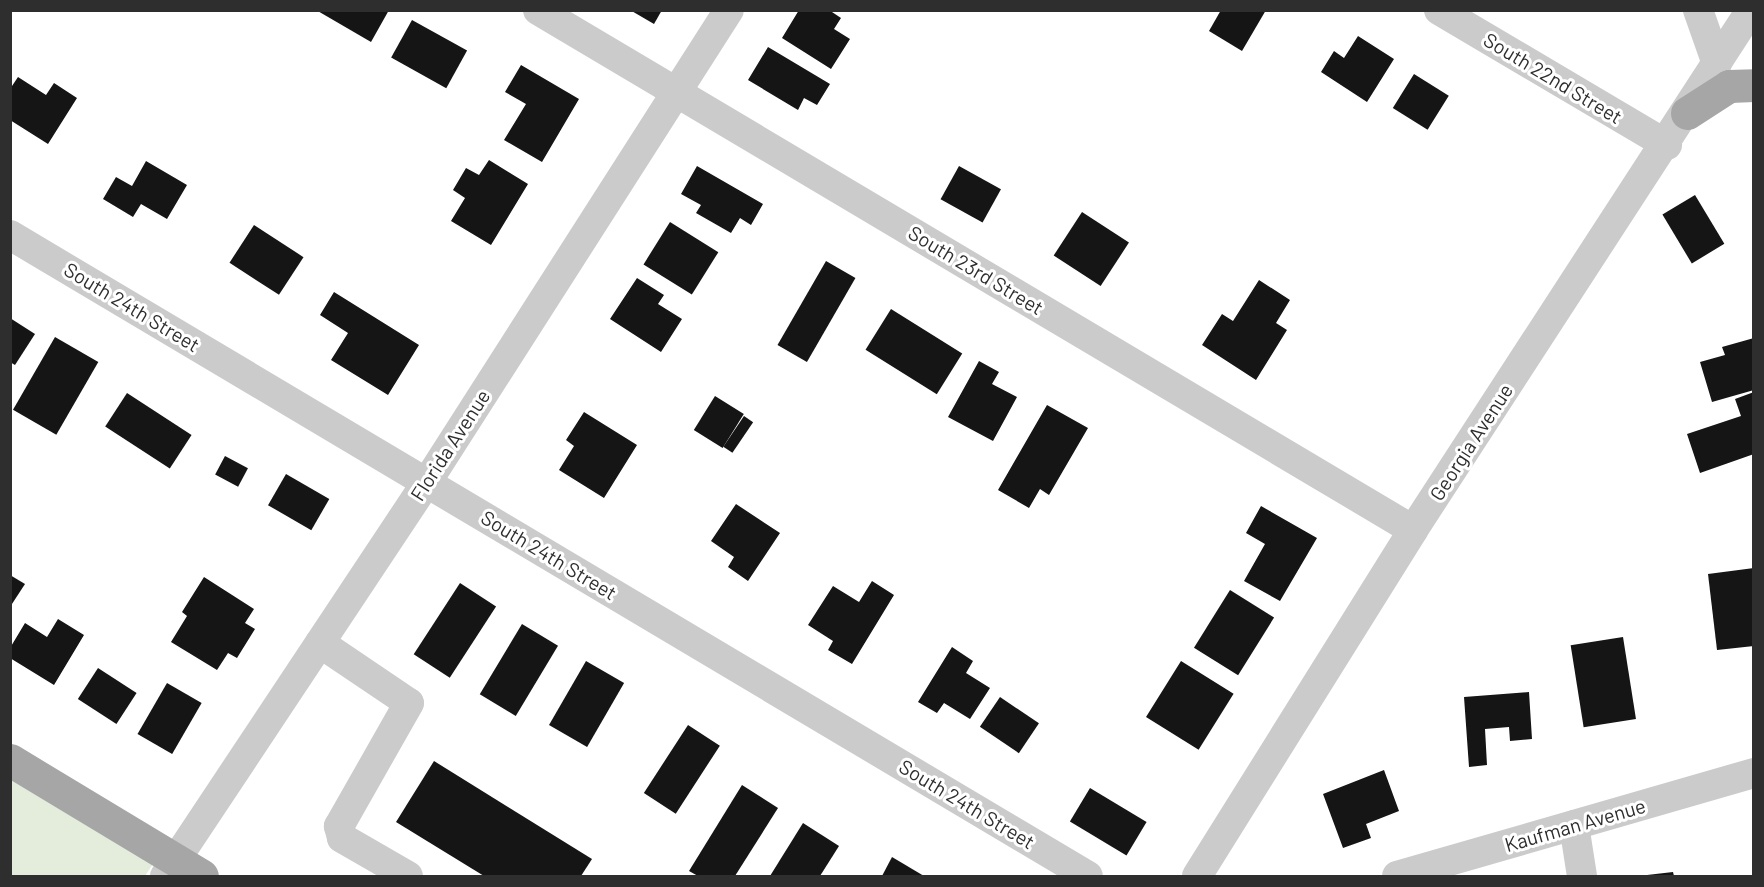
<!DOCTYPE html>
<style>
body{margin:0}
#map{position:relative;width:1764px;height:887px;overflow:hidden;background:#fff;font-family:Barlow,sans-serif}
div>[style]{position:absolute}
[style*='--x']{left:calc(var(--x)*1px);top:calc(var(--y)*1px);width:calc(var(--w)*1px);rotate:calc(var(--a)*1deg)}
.green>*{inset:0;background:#e4eddb}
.building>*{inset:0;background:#151515;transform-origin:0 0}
.minor>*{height:30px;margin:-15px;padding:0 15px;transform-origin:15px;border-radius:15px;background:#cbcbcb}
.major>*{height:33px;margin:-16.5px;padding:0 16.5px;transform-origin:16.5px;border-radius:16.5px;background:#a6a6a6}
span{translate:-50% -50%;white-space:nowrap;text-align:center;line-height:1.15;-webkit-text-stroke:6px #fff;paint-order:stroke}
.street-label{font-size:20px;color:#2e2e2e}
.frame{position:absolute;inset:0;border:12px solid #2e2e2e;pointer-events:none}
</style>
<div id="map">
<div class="green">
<div style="clip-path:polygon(10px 778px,153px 864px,145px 876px,11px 876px)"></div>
</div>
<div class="building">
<div style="clip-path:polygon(316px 10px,389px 10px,371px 42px)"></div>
<div style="clip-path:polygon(630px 10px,662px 10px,654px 24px)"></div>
<div style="clip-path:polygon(799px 10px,829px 10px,841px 18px,834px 29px,850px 39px,831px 69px,782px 38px)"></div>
<div style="clip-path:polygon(1221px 10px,1266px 10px,1242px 51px,1209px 31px)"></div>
<div style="left:412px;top:20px;width:63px;height:43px;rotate:29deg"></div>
<div style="clip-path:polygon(1358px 36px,1394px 59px,1367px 102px,1321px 72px,1334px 51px,1344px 58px)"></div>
<div style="clip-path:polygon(768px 47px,830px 84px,817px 105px,804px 98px,798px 110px,748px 80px)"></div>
<div style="clip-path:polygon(521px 65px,579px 99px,542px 162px,504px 140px,526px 104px,505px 92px)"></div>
<div style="left:1414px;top:74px;width:41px;height:40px;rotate:32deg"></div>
<div style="clip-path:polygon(18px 77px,46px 95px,54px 83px,77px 98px,48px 144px,10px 120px,10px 89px)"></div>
<div style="clip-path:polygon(489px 160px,528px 184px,491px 245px,451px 221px,465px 198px,453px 190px,466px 168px,479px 175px)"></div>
<div style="clip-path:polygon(146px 161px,187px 185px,167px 219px,141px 204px,133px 217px,103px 199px,116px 177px,132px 186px)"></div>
<div style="clip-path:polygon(697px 166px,763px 204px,751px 225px,740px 218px,731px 233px,696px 213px,701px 205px,681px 194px)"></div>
<div style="left:959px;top:166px;width:48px;height:38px;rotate:29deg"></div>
<div style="left:1695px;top:195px;width:57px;height:38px;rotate:59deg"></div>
<div style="left:1082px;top:212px;width:56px;height:52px;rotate:33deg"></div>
<div style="left:670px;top:222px;width:57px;height:50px;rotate:32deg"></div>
<div style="left:254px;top:225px;width:59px;height:45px;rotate:33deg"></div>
<div style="left:826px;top:261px;width:34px;height:97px;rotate:30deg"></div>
<div style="clip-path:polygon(637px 278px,664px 295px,658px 304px,682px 319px,661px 352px,610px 319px)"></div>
<div style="clip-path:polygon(1259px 280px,1290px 300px,1276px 323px,1287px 330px,1256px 380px,1202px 345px,1222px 314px,1233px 321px)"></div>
<div style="clip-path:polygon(334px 292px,419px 345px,388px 395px,331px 360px,348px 333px,320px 315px)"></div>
<div style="left:891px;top:309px;width:84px;height:48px;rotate:32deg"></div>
<div style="clip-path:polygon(10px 318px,35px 334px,15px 365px,10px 362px)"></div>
<div style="left:55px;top:337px;width:50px;height:84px;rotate:30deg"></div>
<div style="clip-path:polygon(1754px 338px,1754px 390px,1712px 402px,1700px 362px,1725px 355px,1722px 347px)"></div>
<div style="clip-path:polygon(979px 361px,999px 372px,992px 384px,1017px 397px,993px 441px,948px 417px)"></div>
<div style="clip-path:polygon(1754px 392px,1754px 454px,1700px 473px,1687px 434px,1741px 416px,1735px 399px)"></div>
<div style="left:127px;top:393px;width:77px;height:40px;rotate:33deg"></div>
<div style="left:715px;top:396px;width:34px;height:40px;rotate:32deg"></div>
<div style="clip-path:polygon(1047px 405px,1088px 428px,1049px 495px,1040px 489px,1029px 508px,998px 490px)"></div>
<div style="clip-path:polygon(584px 412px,637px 445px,604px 498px,559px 470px,574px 446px,566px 440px)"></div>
<div style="left:744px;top:416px;width:11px;height:37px;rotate:34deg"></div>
<div style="left:225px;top:456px;width:26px;height:21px;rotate:28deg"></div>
<div style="left:286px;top:474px;width:50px;height:36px;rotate:30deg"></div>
<div style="clip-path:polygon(736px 504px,780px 533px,748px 581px,728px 567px,734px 557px,711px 541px)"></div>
<div style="clip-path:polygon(1261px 506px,1317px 538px,1280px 601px,1244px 581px,1265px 544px,1246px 533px)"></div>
<div style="clip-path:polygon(1754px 568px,1754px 646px,1717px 650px,1708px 574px)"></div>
<div style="clip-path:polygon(10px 575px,25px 584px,10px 607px)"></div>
<div style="clip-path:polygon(204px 577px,254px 609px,245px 623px,255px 629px,237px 658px,228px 653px,217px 670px,171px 642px,187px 616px,182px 612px)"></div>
<div style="clip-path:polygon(872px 581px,894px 595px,852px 664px,828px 650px,833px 641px,808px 625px,833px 586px,859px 602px)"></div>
<div style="left:460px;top:583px;width:43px;height:85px;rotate:33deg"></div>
<div style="left:1230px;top:590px;width:52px;height:68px;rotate:32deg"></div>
<div style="clip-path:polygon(58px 619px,84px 635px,54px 685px,10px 658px,10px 648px,25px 623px,47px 637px)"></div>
<div style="left:522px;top:624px;width:42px;height:82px;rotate:31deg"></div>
<div style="left:1623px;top:637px;width:83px;height:53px;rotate:81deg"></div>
<div style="clip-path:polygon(952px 647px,973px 661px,966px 673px,990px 688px,970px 719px,944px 703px,937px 713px,918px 702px)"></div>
<div style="left:586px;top:661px;width:44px;height:74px;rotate:30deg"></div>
<div style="left:1181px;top:661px;width:62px;height:66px;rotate:32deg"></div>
<div style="left:98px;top:668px;width:46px;height:37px;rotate:33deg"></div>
<div style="left:167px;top:683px;width:40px;height:59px;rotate:30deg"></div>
<div style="clip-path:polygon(1529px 692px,1532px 739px,1510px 741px,1509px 727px,1485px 729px,1487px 765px,1469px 767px,1464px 697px)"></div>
<div style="left:1000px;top:697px;width:47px;height:36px;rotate:34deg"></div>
<div style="left:688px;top:725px;width:38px;height:81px;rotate:33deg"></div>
<div style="clip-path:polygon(434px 761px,592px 859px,581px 876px,484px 876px,396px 822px)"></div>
<div style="clip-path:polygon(1384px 770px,1399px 811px,1366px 824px,1371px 838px,1343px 848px,1323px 794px)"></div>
<div style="clip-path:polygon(742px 785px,778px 808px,735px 876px,698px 876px,689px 871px)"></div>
<div style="left:1090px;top:788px;width:66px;height:39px;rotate:31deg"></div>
<div style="clip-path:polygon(803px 823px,839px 846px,820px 876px,770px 876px)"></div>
<div style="clip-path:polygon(892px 857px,924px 876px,882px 876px)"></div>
<div style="clip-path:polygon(1673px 872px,1674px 876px,1647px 876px,1647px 875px)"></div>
</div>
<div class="minor">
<div style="--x:538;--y:10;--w:1018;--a:30.72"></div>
<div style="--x:1439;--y:10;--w:265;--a:30.6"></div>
<div style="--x:1698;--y:10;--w:57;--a:70.6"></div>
<div style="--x:10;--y:235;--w:1254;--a:30.74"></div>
<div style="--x:320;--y:643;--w:107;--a:34"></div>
<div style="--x:409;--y:703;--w:142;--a:119.6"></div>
<div style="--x:339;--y:826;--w:12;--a:76"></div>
<div style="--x:342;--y:838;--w:76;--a:29.9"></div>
<div style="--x:1574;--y:825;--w:52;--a:81.1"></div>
<div style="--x:165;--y:876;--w:473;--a:-56.4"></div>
<div style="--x:427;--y:482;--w:560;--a:-57.39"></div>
<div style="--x:1197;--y:876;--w:408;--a:-58"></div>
<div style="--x:1413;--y:530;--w:620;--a:-56.98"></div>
<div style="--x:1397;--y:876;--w:372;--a:-16.1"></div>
</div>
<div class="major">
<div style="--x:1687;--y:113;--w:50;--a:-32.7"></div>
<div style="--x:1729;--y:86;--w:25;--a:-2"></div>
<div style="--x:10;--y:760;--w:224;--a:31.1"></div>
</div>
<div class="street-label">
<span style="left:1553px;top:78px;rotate:31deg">South 22nd Street</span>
<span style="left:976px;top:270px;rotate:31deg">South 23rd Street</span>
<span style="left:132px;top:307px;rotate:31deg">South 24th Street</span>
<span style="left:1471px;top:442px;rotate:-57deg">Georgia Avenue</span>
<span style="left:450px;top:445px;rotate:-57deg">Florida Avenue</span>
<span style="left:549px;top:555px;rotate:31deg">South 24th Street</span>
<span style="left:967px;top:804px;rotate:31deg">South 24th Street</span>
<span style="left:1575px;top:825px;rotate:-16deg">Kaufman Avenue</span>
</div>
<div class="frame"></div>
</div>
